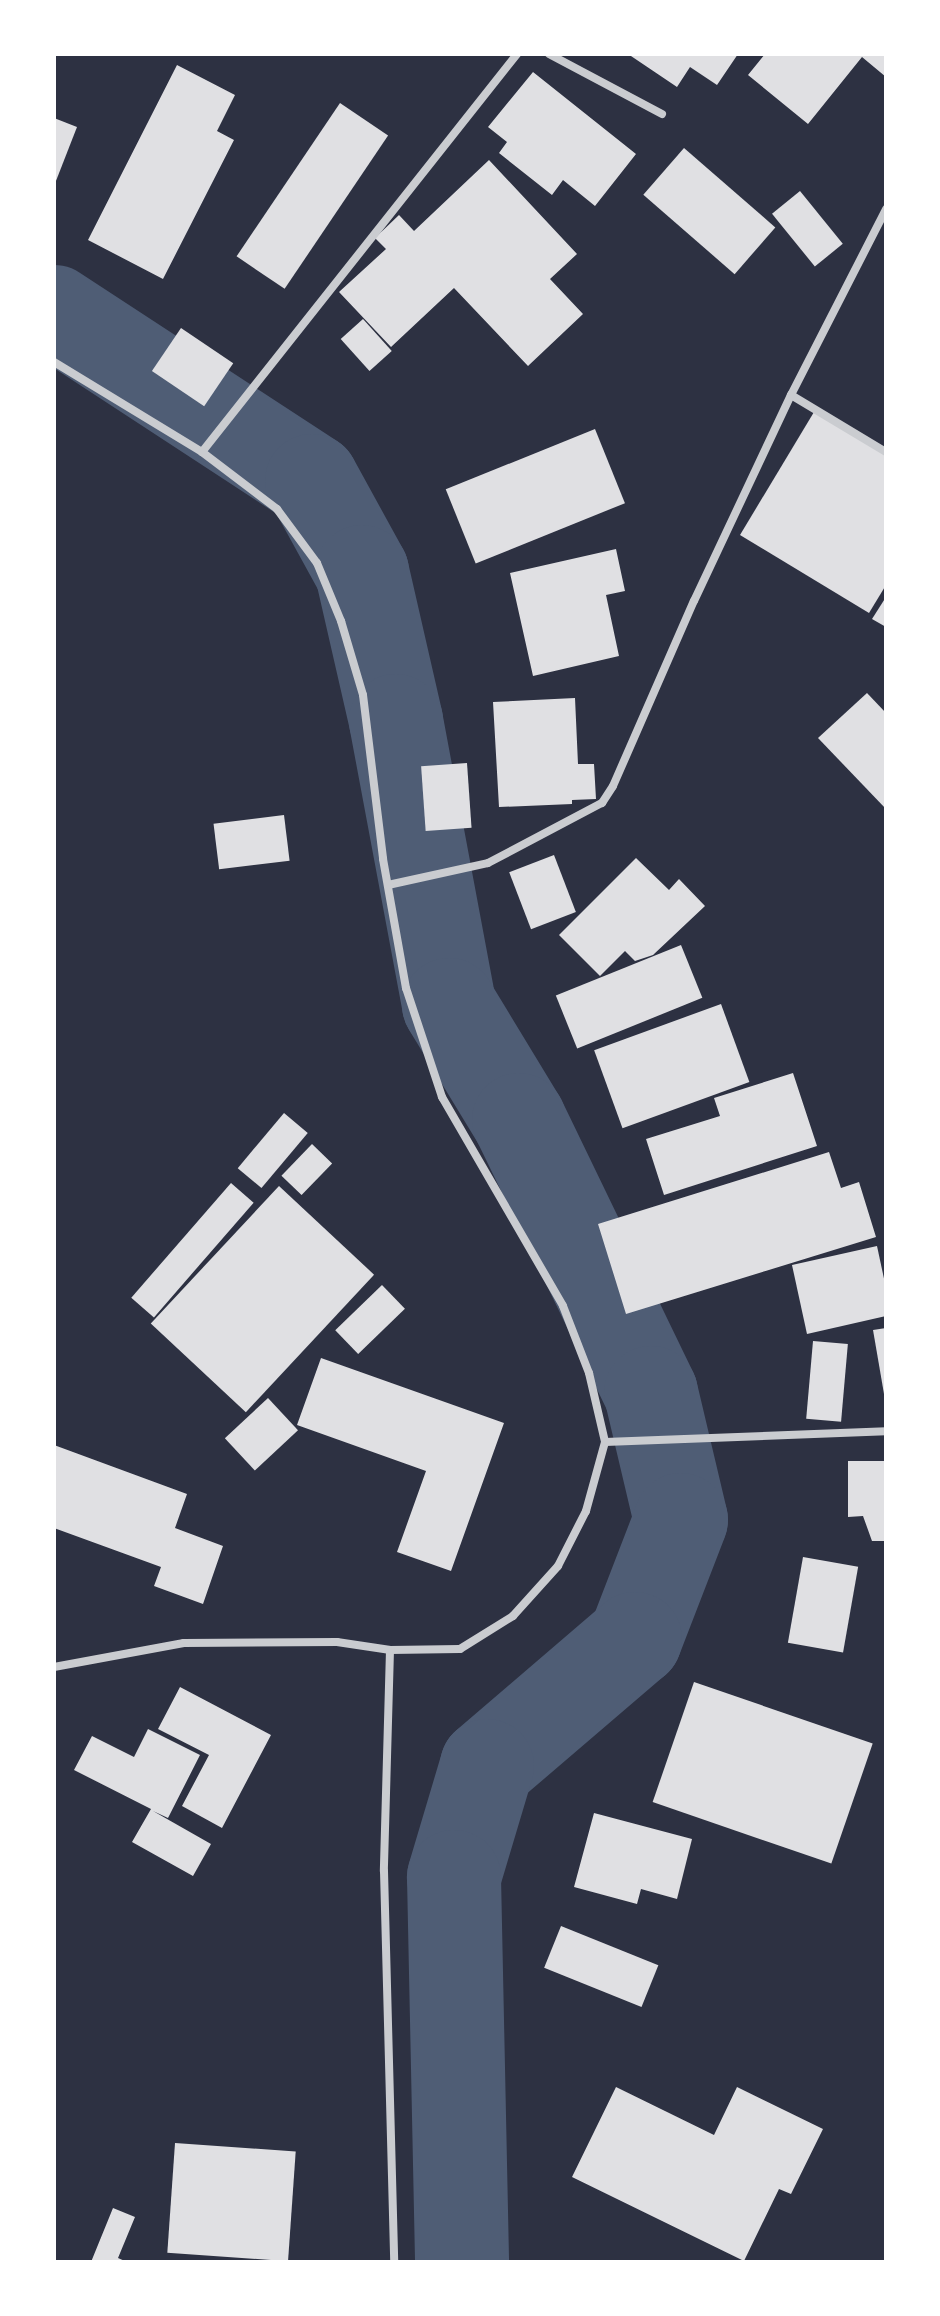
<!DOCTYPE html>
<style>
body{margin:0}
#map{position:relative;width:940px;height:2316px;overflow:hidden;background:#2d3142;font-family:Roboto,sans-serif}
div>[style]{position:absolute}
[style*='--x']{left:calc(var(--x)*1px);top:calc(var(--y)*1px);width:calc(var(--w)*1px);rotate:calc(var(--a)*1deg)}
.river>*{height:94px;margin:-47px;padding:0 47px;transform-origin:47px;border-radius:47px;background:#4f5d75}
.building>*{inset:0;background:#e0e0e3;transform-origin:0 0}
.minor>*{height:8px;margin:-4px;padding:0 4px;transform-origin:4px;border-radius:4px;background:#caccd0}
span{translate:-50% -50%;white-space:nowrap;text-align:center;line-height:1.15;-webkit-text-stroke:7px #fff;paint-order:stroke}
.frame{position:absolute;inset:0;border:56px solid #fff;pointer-events:none}
</style>
<div id="map">
<div class="river">
<div style="--x:54;--y:312;--w:308;--a:33.2"></div>
<div style="--x:312;--y:481;--w:104;--a:61.2"></div>
<div style="--x:362;--y:572;--w:153;--a:77.1"></div>
<div style="--x:396;--y:721;--w:289;--a:79.4"></div>
<div style="--x:449;--y:1005;--w:135;--a:58.7"></div>
<div style="--x:519;--y:1120;--w:303;--a:64.2"></div>
<div style="--x:651;--y:1393;--w:130;--a:76.7"></div>
<div style="--x:681;--y:1520;--w:128;--a:111.1"></div>
<div style="--x:635;--y:1639;--w:195;--a:139.4"></div>
<div style="--x:487;--y:1766;--w:116;--a:106.6"></div>
<div style="--x:454;--y:1877;--w:385;--a:88.8"></div>
</div>
<div class="building">
<div style="clip-path:polygon(628px 54px,738px 54px,717px 85px,690px 67px,677px 87px)"></div>
<div style="clip-path:polygon(765px 54px,886px 54px,886px 77px,862px 57px,808px 124px,748px 75px)"></div>
<div style="clip-path:polygon(177px 65px,235px 95px,217px 131px,234px 140px,163px 279px,88px 240px)"></div>
<div style="clip-path:polygon(533px 72px,636px 154px,595px 206px,563px 180px,552px 195px,499px 153px,507px 142px,488px 127px)"></div>
<div style="left:340px;top:103px;width:58px;height:185px;rotate:34deg"></div>
<div style="clip-path:polygon(54px 118px,77px 127px,54px 186px)"></div>
<div style="left:684px;top:148px;width:121px;height:62px;rotate:41deg"></div>
<div style="clip-path:polygon(489px 160px,577px 254px,550px 279px,583px 314px,528px 366px,454px 288px,391px 347px,339px 292px,386px 249px,375px 238px,399px 215px,414px 231px)"></div>
<div style="left:800px;top:191px;width:68px;height:36px;rotate:51deg"></div>
<div style="left:363px;top:319px;width:43px;height:30px;rotate:48deg"></div>
<div style="left:181px;top:328px;width:63px;height:52px;rotate:34deg"></div>
<div style="clip-path:polygon(814px 412px,886px 455px,886px 585px,869px 613px,740px 535px)"></div>
<div style="left:595px;top:429px;width:80px;height:161px;rotate:68deg"></div>
<div style="clip-path:polygon(616px 549px,625px 591px,606px 595px,619px 656px,533px 676px,510px 573px)"></div>
<div style="clip-path:polygon(886px 597px,886px 627px,872px 619px)"></div>
<div style="clip-path:polygon(867px 693px,886px 713px,886px 809px,818px 738px)"></div>
<div style="clip-path:polygon(575px 698px,578px 764px,594px 764px,596px 799px,572px 800px,572px 804px,499px 807px,493px 702px)"></div>
<div style="left:467px;top:763px;width:65px;height:46px;rotate:86deg"></div>
<div style="left:284px;top:815px;width:46px;height:71px;rotate:83deg"></div>
<div style="left:554px;top:855px;width:61px;height:48px;rotate:69deg"></div>
<div style="clip-path:polygon(636px 858px,669px 890px,679px 879px,705px 906px,653px 955px,635px 961px,625px 951px,600px 976px,559px 935px)"></div>
<div style="left:681px;top:945px;width:57px;height:135px;rotate:68deg"></div>
<div style="left:721px;top:1004px;width:83px;height:135px;rotate:70deg"></div>
<div style="clip-path:polygon(793px 1073px,817px 1146px,664px 1195px,646px 1139px,720px 1116px,714px 1098px)"></div>
<div style="left:284px;top:1113px;width:31px;height:72px;rotate:40deg"></div>
<div style="left:312px;top:1144px;width:28px;height:44px;rotate:44deg"></div>
<div style="clip-path:polygon(829px 1152px,841px 1188px,859px 1182px,876px 1237px,626px 1314px,598px 1224px)"></div>
<div style="left:231px;top:1183px;width:30px;height:152px;rotate:41deg"></div>
<div style="left:279px;top:1186px;width:130px;height:188px;rotate:43deg"></div>
<div style="clip-path:polygon(877px 1246px,886px 1288px,886px 1316px,807px 1334px,792px 1265px)"></div>
<div style="left:382px;top:1285px;width:33px;height:65px;rotate:46deg"></div>
<div style="clip-path:polygon(886px 1328px,886px 1394px,884px 1394px,873px 1330px)"></div>
<div style="left:813px;top:1341px;width:35px;height:78px;rotate:5deg"></div>
<div style="clip-path:polygon(321px 1358px,504px 1423px,451px 1571px,397px 1552px,426px 1471px,297px 1425px)"></div>
<div style="left:268px;top:1398px;width:44px;height:59px;rotate:47deg"></div>
<div style="clip-path:polygon(54px 1445px,187px 1494px,175px 1528px,223px 1546px,203px 1604px,154px 1586px,161px 1567px,54px 1528px)"></div>
<div style="clip-path:polygon(848px 1461px,886px 1461px,886px 1541px,872px 1541px,863px 1516px,848px 1517px)"></div>
<div style="left:803px;top:1557px;width:56px;height:87px;rotate:10deg"></div>
<div style="left:694px;top:1682px;width:189px;height:127px;rotate:19deg"></div>
<div style="clip-path:polygon(180px 1687px,271px 1735px,222px 1828px,182px 1806px,209px 1755px,158px 1729px)"></div>
<div style="clip-path:polygon(148px 1729px,200px 1755px,168px 1818px,153px 1811px,211px 1844px,193px 1876px,132px 1842px,151px 1809px,74px 1770px,92px 1736px,134px 1757px)"></div>
<div style="clip-path:polygon(594px 1813px,692px 1839px,677px 1899px,641px 1889px,637px 1904px,574px 1887px)"></div>
<div style="left:561px;top:1926px;width:105px;height:45px;rotate:22deg"></div>
<div style="clip-path:polygon(616px 2087px,714px 2135px,737px 2087px,823px 2129px,791px 2194px,779px 2189px,744px 2261px,572px 2177px)"></div>
<div style="left:175px;top:2143px;width:121px;height:110px;rotate:4deg"></div>
<div style="clip-path:polygon(113px 2208px,135px 2217px,118px 2258px,127px 2262px,91px 2262px)"></div>
</div>
<div class="minor">
<div style="--x:549;--y:54;--w:128;--a:28"></div>
<div style="--x:54;--y:362;--w:173;--a:31.3"></div>
<div style="--x:202;--y:452;--w:94;--a:37.2"></div>
<div style="--x:277;--y:509;--w:67;--a:53.5"></div>
<div style="--x:317;--y:563;--w:63;--a:67.5"></div>
<div style="--x:341;--y:621;--w:77;--a:73.4"></div>
<div style="--x:363;--y:695;--w:165;--a:83"></div>
<div style="--x:383;--y:859;--w:131;--a:79.9"></div>
<div style="--x:406;--y:988;--w:115;--a:71.7"></div>
<div style="--x:442;--y:1097;--w:241;--a:59.9"></div>
<div style="--x:563;--y:1306;--w:72;--a:68.8"></div>
<div style="--x:589;--y:1373;--w:71;--a:76.9"></div>
<div style="--x:605;--y:1442;--w:72;--a:105.4"></div>
<div style="--x:586;--y:1511;--w:62;--a:117"></div>
<div style="--x:558;--y:1566;--w:67;--a:132"></div>
<div style="--x:513;--y:1616;--w:62;--a:148.1"></div>
<div style="--x:460;--y:1649;--w:70;--a:179.2"></div>
<div style="--x:390;--y:1650;--w:221;--a:91.6"></div>
<div style="--x:384;--y:1871;--w:391;--a:88.5"></div>
<div style="--x:791;--y:395;--w:111;--a:31"></div>
<div style="--x:202;--y:452;--w:508;--a:-51.64"></div>
<div style="--x:388;--y:885;--w:102;--a:-12.4"></div>
<div style="--x:488;--y:863;--w:129;--a:-27.8"></div>
<div style="--x:602;--y:803;--w:20;--a:-57"></div>
<div style="--x:613;--y:786;--w:202;--a:-66.4"></div>
<div style="--x:694;--y:601;--w:228;--a:-64.8"></div>
<div style="--x:791;--y:395;--w:209;--a:-62.9"></div>
<div style="--x:605;--y:1442;--w:281;--a:-2.2"></div>
<div style="--x:54;--y:1667;--w:132;--a:-10.5"></div>
<div style="--x:184;--y:1643;--w:153;--a:-0.4"></div>
<div style="--x:337;--y:1642;--w:54;--a:8.6"></div>
</div>
<div class="frame"></div>
</div>
